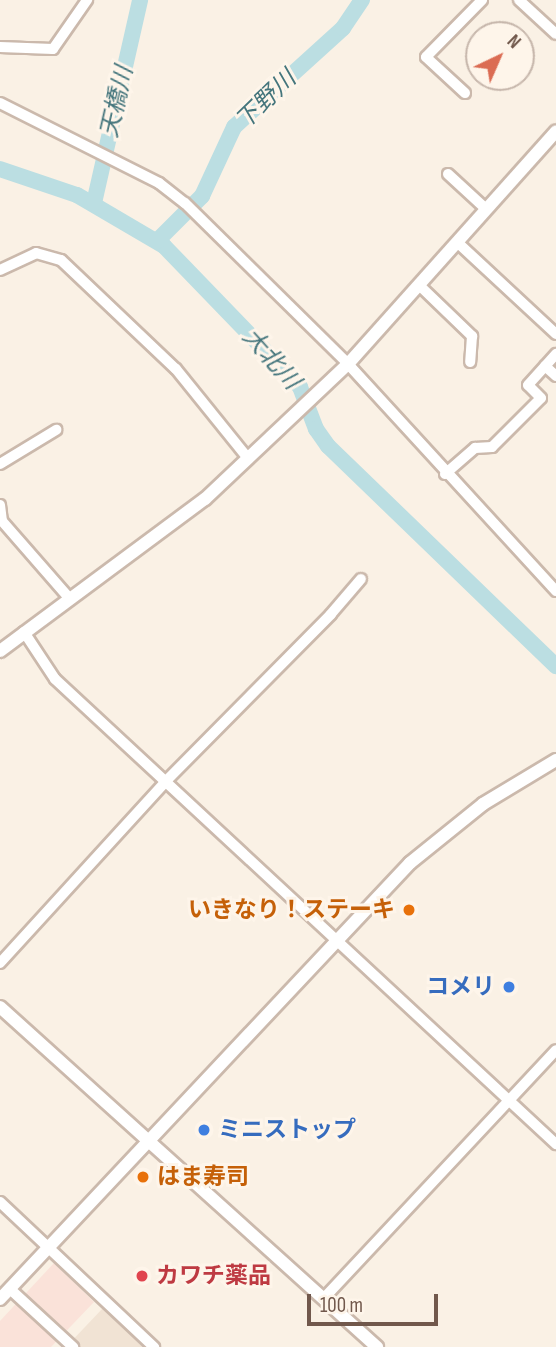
<!DOCTYPE html>
<meta charset="utf-8">
<style>
body{margin:0}
#map{position:relative;width:556px;height:1347px;overflow:hidden;background:#faf1e5;font-family:"Sofia Sans Condensed","Noto Sans JP",sans-serif}
div>[style]{position:absolute}
[style*='--x']{left:calc(var(--x)*1px);top:calc(var(--y)*1px);width:calc(var(--w)*1px);rotate:calc(var(--a)*1deg)}
.residential>*{inset:0;background:#f1e3d4}
.commercial>*{inset:0;background:#fae2d9}
.river>*{height:16px;margin:-8px;padding:0 8px;transform-origin:8px;border-radius:8px;background:#bbdee2}
.roads{filter:drop-shadow(2px 0 #cbb9ac) drop-shadow(-2px 0 #cbb9ac) drop-shadow(0 2px #cbb9ac) drop-shadow(0 -2px #cbb9ac)}
.minor>*{height:10px;margin:-5px;padding:0 5px;transform-origin:5px;border-radius:5px;background:#fff}
.tertiary>*{height:12px;margin:-6px;padding:0 6px;transform-origin:6px;border-radius:6px;background:#fff}
.dots>*{width:19px;height:19px;translate:-50% -50%;box-sizing:border-box;border:4px solid #fef5ea;border-radius:50%}
span{translate:-50% -50%;white-space:nowrap;text-align:center;line-height:1.15;-webkit-text-stroke:6px #fef5ea;paint-order:stroke}
.food-label{font-size:23px;color:#c56008;font-weight:700}
.right{translate:-100% -50%;text-align:right}
.left{translate:0 -50%;text-align:left}
.shop-label{font-size:23px;color:#366cbe;font-weight:700}
.health-label{font-size:23px;color:#be3a42;font-weight:700}
.water-label{font-size:24px;color:#44757c;font-style:italic}
.north{position:absolute;left:465px;top:21px;width:70px;height:70px;box-sizing:border-box;background:#fef5ea;border:2px solid #c6b6ab;border-radius:50%;rotate:44deg;font-size:19px;font-weight:700;line-height:28px;text-align:center;color:#71584c}
.north::after{content:'';display:block;margin:auto;width:24px;height:32px;background:#db6c53;clip-path:polygon(50% 0,100% 100%,50% 72%,0 100%)}
.scale{position:absolute;left:307px;top:1294px;width:131px;height:32px;box-sizing:border-box;border:4px solid #71584c;border-top:0;padding-left:9px;font-size:21px;line-height:24px;white-space:nowrap;color:#71584c;-webkit-text-stroke:5px #fef5ea;paint-order:stroke}
</style>
<div id="map">
<div class="residential">
<div style="clip-path:polygon(103px 1308px,143px 1347px,66px 1347px)"></div>
</div>
<div class="commercial">
<div style="clip-path:polygon(54px 1263px,94px 1302px,51px 1347px,0 1347px,0 1321px)"></div>
</div>
<div class="river">
<div style="--x:0;--y:169;--w:81;--a:18.7"></div>
<div style="--x:77;--y:195;--w:101;--a:30.4"></div>
<div style="--x:164;--y:246;--w:196;--a:46"></div>
<div style="--x:300;--y:387;--w:45;--a:69.1"></div>
<div style="--x:316;--y:429;--w:21;--a:55"></div>
<div style="--x:328;--y:446;--w:317;--a:44"></div>
<div style="--x:94;--y:203;--w:208;--a:-77.2"></div>
<div style="--x:157;--y:241;--w:64;--a:-45"></div>
<div style="--x:202;--y:196;--w:76;--a:-65.1"></div>
<div style="--x:234;--y:127;--w:147;--a:-42.2"></div>
<div style="--x:343;--y:28;--w:34;--a:-56"></div>
</div>
<div class="roads">
<div class="minor">
<div style="--x:519;--y:0;--w:50;--a:42.6"></div>
<div style="--x:0;--y:47;--w:53;--a:2.2"></div>
<div style="--x:53;--y:49;--w:60;--a:-55.2"></div>
<div style="--x:465;--y:93;--w:53;--a:-137.3"></div>
<div style="--x:426;--y:57;--w:80;--a:-45.5"></div>
<div style="--x:0;--y:103;--w:178;--a:26.7"></div>
<div style="--x:159;--y:183;--w:33;--a:38"></div>
<div style="--x:185;--y:203;--w:229;--a:44.6"></div>
<div style="--x:348;--y:364;--w:308;--a:47.5"></div>
<div style="--x:448;--y:174;--w:52;--a:42.6"></div>
<div style="--x:457;--y:242;--w:135;--a:42.9"></div>
<div style="--x:0;--y:270;--w:40;--a:-25"></div>
<div style="--x:36;--y:253;--w:26;--a:16"></div>
<div style="--x:61;--y:260;--w:158;--a:43.5"></div>
<div style="--x:176;--y:369;--w:113;--a:51.1"></div>
<div style="--x:419;--y:285;--w:74;--a:43.9"></div>
<div style="--x:472;--y:336;--w:26;--a:94"></div>
<div style="--x:545;--y:366;--w:15;--a:42"></div>
<div style="--x:0;--y:464;--w:66;--a:-31.3"></div>
<div style="--x:445;--y:474;--w:40;--a:-41"></div>
<div style="--x:475;--y:448;--w:17;--a:-3"></div>
<div style="--x:492;--y:447;--w:69;--a:-45"></div>
<div style="--x:541;--y:398;--w:18;--a:-135"></div>
<div style="--x:528;--y:385;--w:42;--a:-47.9"></div>
<div style="--x:0;--y:505;--w:16;--a:83"></div>
<div style="--x:2;--y:521;--w:103;--a:48.9"></div>
<div style="--x:24;--y:632;--w:56;--a:56.6"></div>
<div style="--x:55;--y:679;--w:684;--a:42.87"></div>
<div style="--x:0;--y:963;--w:248;--a:-47.6"></div>
<div style="--x:167;--y:780;--w:233;--a:-45.3"></div>
<div style="--x:331;--y:614;--w:46;--a:-49.4"></div>
<div style="--x:0;--y:1202;--w:212;--a:43.3"></div>
<div style="--x:10;--y:1289;--w:86;--a:42.6"></div>
<div style="--x:325;--y:1297;--w:338;--a:-46.9"></div>
</div>
<div class="tertiary">
<div style="--x:0;--y:651;--w:255;--a:-36.6"></div>
<div style="--x:205;--y:499;--w:197;--a:-43.4"></div>
<div style="--x:348;--y:364;--w:312;--a:-48.2"></div>
<div style="--x:0;--y:1007;--w:508;--a:42.05"></div>
<div style="--x:0;--y:1299;--w:598;--a:-46.76"></div>
<div style="--x:410;--y:863;--w:94;--a:-38.9"></div>
<div style="--x:483;--y:804;--w:85;--a:-31.1"></div>
</div>
</div>
<div class="dots">
<div style="left:409px;top:910px;background:#e8710a"></div>
<div style="left:509px;top:987px;background:#3f7fe0"></div>
<div style="left:204px;top:1130px;background:#3f7fe0"></div>
<div style="left:143px;top:1177px;background:#e8710a"></div>
<div style="left:142px;top:1276px;background:#e0444e"></div>
</div>
<div class="food-label">
<span class="right" style="left:395px;top:910px">いきなり！ステーキ</span>
<span class="left" style="left:157px;top:1177px">はま寿司</span>
</div>
<div class="shop-label">
<span class="right" style="left:495px;top:987px">コメリ</span>
<span class="left" style="left:218px;top:1130px">ミニストップ</span>
</div>
<div class="health-label">
<span class="left" style="left:156px;top:1276px">カワチ薬品</span>
</div>
<div class="water-label">
<span style="left:266px;top:100px;rotate:-44deg">下野川</span>
<span style="left:117px;top:102px;rotate:-77deg">天橋川</span>
<span style="left:271px;top:359px;rotate:48deg">大北川</span>
</div>
<div class="north">N</div>
<div class="scale">100 m</div>
</div>
